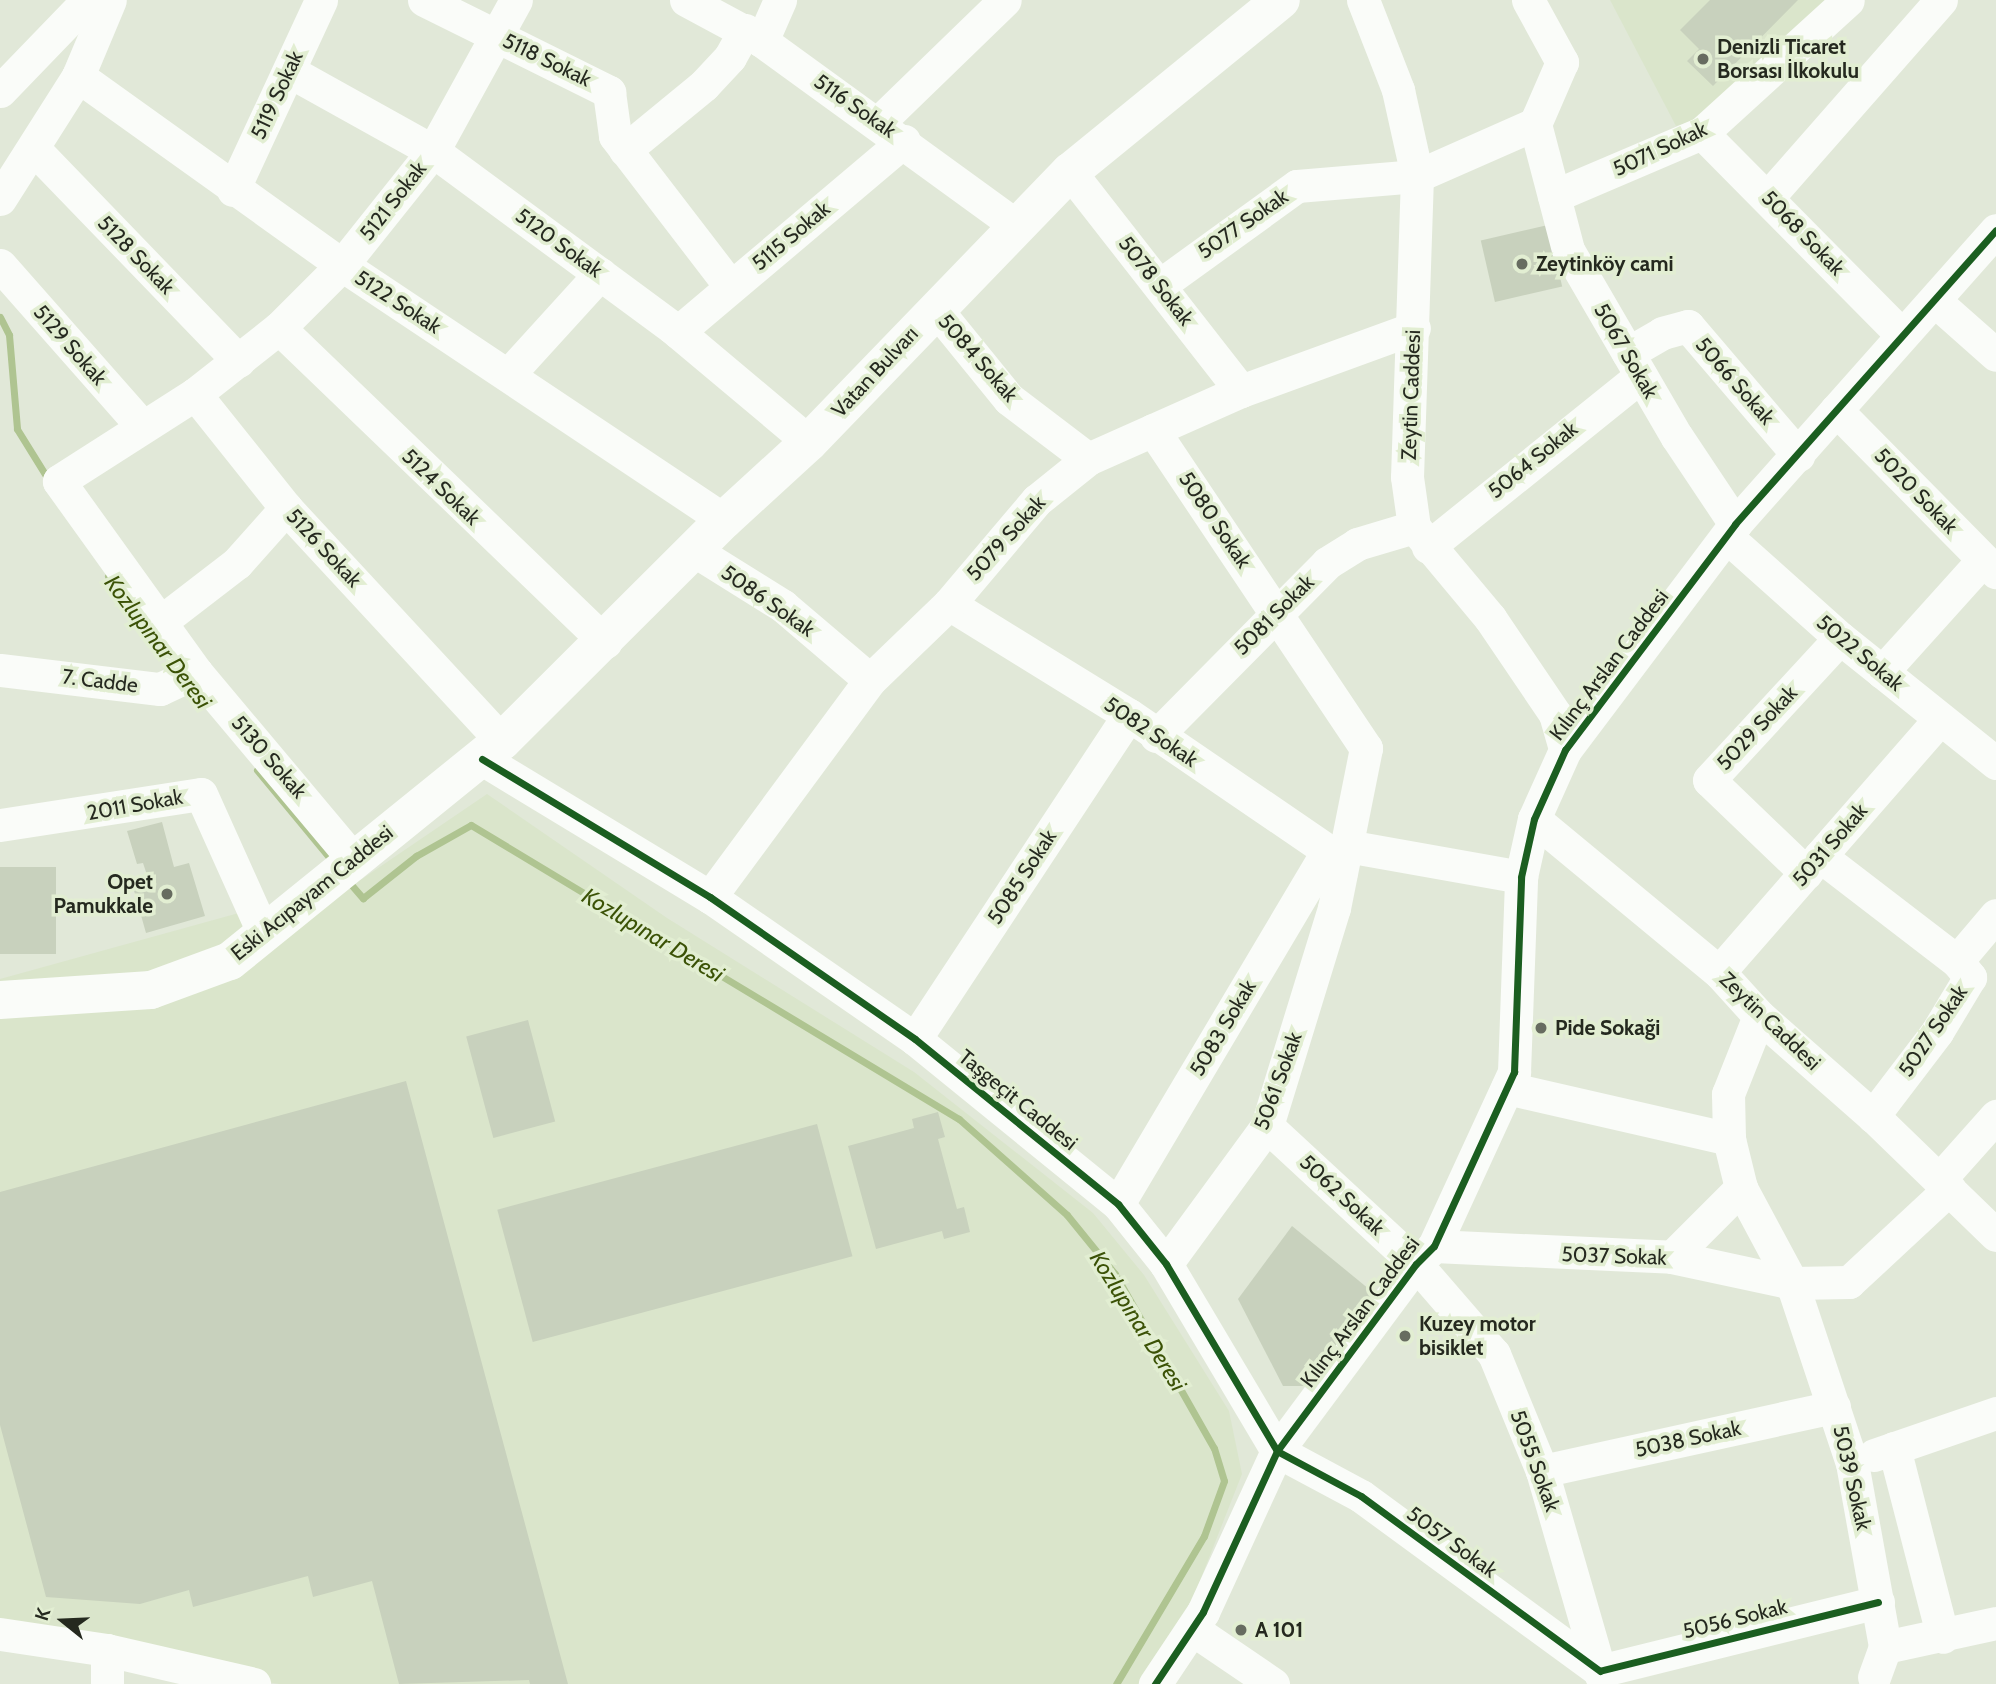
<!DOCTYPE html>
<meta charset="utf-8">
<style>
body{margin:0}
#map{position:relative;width:1996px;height:1684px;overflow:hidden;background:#e1e8d8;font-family:Cabin,sans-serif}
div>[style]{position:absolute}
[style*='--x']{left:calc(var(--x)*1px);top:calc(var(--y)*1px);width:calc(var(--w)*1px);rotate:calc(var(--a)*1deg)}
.built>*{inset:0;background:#dae5cb}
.stream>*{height:7px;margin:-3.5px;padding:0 3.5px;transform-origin:3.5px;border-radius:3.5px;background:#afc491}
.building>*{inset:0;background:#c8d1bd;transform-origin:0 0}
.minor>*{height:33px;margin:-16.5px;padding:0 16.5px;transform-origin:16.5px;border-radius:16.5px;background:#fafcf9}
.major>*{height:38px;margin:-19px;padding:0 19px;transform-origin:19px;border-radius:19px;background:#fafcf9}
.cycleway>*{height:7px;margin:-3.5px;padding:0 3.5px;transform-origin:3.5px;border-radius:3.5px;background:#1b5e20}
.dots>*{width:19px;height:19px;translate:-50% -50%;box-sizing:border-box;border:4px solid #e2eed2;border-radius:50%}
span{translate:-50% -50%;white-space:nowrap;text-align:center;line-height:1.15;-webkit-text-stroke:7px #e2eed2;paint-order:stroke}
.poi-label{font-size:21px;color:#25291f;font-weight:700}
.left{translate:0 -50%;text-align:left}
.right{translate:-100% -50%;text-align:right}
.street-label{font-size:21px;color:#25291f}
.water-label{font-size:23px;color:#3b5206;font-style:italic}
.north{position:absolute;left:28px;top:1586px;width:70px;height:70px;-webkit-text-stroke:5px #e2eed2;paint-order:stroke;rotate:288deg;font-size:19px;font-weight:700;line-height:28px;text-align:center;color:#25291f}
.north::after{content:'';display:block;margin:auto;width:24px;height:32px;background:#25291f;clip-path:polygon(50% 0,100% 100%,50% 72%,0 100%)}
</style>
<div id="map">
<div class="built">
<div style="clip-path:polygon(1610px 0,1826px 0,1702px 118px,1676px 126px)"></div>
<div style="clip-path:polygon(487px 794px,667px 918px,914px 1072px,1093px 1213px,1144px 1275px,1229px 1411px,1242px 1474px,1192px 1601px,1142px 1684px,279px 1684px,0 1634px,0 979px,362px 879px)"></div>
</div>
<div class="stream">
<div style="--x:0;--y:317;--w:20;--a:63"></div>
<div style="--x:9;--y:335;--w:94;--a:85.1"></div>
<div style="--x:17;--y:429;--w:59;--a:58.2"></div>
<div style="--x:108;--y:576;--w:72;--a:55.2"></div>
<div style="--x:257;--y:770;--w:121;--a:50.4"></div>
<div style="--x:348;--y:881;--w:23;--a:49"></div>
<div style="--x:363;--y:898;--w:68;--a:-38.4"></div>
<div style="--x:416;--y:856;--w:63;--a:-29.4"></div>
<div style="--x:471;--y:825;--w:570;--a:31.07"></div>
<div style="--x:959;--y:1119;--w:144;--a:41.6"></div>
<div style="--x:1067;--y:1215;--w:76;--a:50.9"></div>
<div style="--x:1115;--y:1274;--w:200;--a:60.4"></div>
<div style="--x:1214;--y:1448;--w:34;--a:73"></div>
<div style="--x:1224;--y:1481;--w:59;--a:110"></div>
<div style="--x:1204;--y:1536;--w:172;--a:120.7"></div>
</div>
<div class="building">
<div style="clip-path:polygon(1710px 0,1798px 0,1713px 86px,1687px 61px,1699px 49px,1680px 30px)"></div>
<div style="left:1548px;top:225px;width:63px;height:69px;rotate:77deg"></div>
<div style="clip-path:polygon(162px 822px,174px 867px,189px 863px,205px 916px,146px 933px,131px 880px,147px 875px,143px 863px,137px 864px,127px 831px)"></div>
<div style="left:0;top:867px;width:56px;height:87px"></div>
<div style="left:528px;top:1020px;width:105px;height:64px;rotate:75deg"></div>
<div style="clip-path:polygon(406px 1081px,568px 1684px,530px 1684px,529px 1680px,399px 1684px,372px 1581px,313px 1597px,308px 1576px,193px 1607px,189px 1590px,140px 1604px,46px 1597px,0 1425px,0 1192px)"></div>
<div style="clip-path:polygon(938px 1112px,945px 1137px,938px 1139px,957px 1209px,964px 1207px,970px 1232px,944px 1239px,942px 1231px,876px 1249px,848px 1146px,914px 1128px,912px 1119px)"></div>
<div style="left:817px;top:1124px;width:137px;height:331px;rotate:75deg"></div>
<div style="clip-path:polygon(1292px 1226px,1375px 1294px,1314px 1386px,1283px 1386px,1238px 1299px)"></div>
</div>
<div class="minor">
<div style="--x:424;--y:0;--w:207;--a:26.4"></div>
<div style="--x:609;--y:92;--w:44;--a:82.2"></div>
<div style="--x:615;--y:136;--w:190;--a:52.5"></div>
<div style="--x:686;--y:0;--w:86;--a:28.3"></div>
<div style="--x:762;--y:41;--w:313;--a:36"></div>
<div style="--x:1363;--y:0;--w:97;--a:68.7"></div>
<div style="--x:1398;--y:90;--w:88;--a:77.5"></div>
<div style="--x:1417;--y:176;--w:301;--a:91.9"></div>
<div style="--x:1407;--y:477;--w:50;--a:82"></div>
<div style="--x:1414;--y:527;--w:119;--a:50.1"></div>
<div style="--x:1490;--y:618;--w:116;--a:55.9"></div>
<div style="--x:1555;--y:714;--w:37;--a:74"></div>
<div style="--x:1528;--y:0;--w:71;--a:61.3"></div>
<div style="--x:1562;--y:62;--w:68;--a:113.5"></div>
<div style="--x:762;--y:41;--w:45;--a:-66.3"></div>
<div style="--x:289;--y:71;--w:165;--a:29.1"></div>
<div style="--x:433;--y:151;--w:297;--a:36.4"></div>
<div style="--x:672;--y:327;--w:179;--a:40"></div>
<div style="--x:78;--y:76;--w:325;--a:35.6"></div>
<div style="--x:342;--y:265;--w:459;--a:33.7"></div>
<div style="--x:0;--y:91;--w:127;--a:-46"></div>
<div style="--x:879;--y:122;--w:175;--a:-44.1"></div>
<div style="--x:1535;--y:124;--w:130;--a:75.3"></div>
<div style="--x:1568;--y:250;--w:216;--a:59.8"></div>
<div style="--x:1677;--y:437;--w:105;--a:56.3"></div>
<div style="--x:1702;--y:133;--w:284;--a:45.3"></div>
<div style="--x:33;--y:148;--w:296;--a:46"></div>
<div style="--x:625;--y:150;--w:102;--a:-39.4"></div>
<div style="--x:704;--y:85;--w:38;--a:-47"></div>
<div style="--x:730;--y:57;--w:31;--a:-61"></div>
<div style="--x:1070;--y:172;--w:278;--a:52"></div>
<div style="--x:233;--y:190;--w:209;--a:-65.1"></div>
<div style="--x:1554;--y:196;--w:161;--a:-23.1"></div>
<div style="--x:1702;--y:133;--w:197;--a:-42.3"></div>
<div style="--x:1768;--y:197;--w:262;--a:-48.7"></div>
<div style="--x:0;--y:199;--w:146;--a:-57.6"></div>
<div style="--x:78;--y:76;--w:82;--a:-67.2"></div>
<div style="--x:0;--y:265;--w:213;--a:48.6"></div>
<div style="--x:1160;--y:285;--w:169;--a:-35.9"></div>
<div style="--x:1297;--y:186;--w:120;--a:-4.8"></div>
<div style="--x:1417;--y:176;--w:129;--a:-23.8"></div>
<div style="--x:1935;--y:301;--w:81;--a:41.5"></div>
<div style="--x:935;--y:308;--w:117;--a:50.9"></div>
<div style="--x:1009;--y:399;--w:99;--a:37.2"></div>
<div style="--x:279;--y:328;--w:453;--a:43.9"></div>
<div style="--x:678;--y:332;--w:296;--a:-40.2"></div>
<div style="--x:1628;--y:353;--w:39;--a:-30"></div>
<div style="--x:1662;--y:333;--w:27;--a:-15"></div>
<div style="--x:1688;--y:326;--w:170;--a:49.5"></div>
<div style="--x:508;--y:375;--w:137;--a:-47.7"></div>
<div style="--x:195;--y:394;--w:107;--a:-38.2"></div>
<div style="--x:279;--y:328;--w:89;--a:-45"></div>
<div style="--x:342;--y:265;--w:146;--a:-51.4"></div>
<div style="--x:433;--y:151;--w:172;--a:-61.2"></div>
<div style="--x:1836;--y:410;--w:228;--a:45.4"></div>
<div style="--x:1153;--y:430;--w:383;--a:56.2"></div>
<div style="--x:1366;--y:748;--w:163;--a:101.3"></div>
<div style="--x:1334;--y:908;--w:228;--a:107.1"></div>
<div style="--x:1267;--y:1126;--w:171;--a:126.2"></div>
<div style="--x:1727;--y:537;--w:152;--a:41.8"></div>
<div style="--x:1840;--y:638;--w:200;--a:38.7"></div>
<div style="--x:1428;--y:547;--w:273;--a:-38.8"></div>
<div style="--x:695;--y:551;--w:104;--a:32"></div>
<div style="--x:783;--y:606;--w:114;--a:40.4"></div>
<div style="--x:949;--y:604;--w:211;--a:31.7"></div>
<div style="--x:1129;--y:715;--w:241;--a:34.3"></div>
<div style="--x:1328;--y:851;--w:26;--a:61"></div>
<div style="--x:159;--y:623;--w:98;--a:-37.6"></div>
<div style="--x:237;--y:563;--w:74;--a:-48.3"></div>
<div style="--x:0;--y:670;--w:161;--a:6.8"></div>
<div style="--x:160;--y:689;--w:40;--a:-25"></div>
<div style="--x:1882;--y:672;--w:151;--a:-48"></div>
<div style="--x:1156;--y:736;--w:243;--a:-45.3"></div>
<div style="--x:1327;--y:563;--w:36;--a:-32"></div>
<div style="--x:1357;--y:544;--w:59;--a:-16.6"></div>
<div style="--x:482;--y:759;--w:267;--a:31.2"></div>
<div style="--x:710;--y:897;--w:249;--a:34.7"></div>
<div style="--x:915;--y:1039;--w:262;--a:39.1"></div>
<div style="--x:1118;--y:1204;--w:77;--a:51.3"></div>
<div style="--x:1166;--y:1264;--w:217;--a:59.3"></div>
<div style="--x:1277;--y:1451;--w:177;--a:114.7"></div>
<div style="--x:1203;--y:1612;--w:87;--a:123.7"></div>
<div style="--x:1534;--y:819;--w:240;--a:39.6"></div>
<div style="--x:1719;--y:972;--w:59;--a:47.7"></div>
<div style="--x:1759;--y:1016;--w:152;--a:41.3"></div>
<div style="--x:1873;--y:1116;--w:171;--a:44.1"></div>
<div style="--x:0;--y:825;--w:203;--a:-8.8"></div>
<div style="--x:201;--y:794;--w:154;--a:65.8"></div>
<div style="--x:1347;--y:846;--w:177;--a:10.1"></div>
<div style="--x:1820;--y:856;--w:173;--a:37.5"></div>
<div style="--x:1957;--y:961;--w:21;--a:51"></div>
<div style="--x:1970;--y:977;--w:64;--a:121"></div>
<div style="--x:1937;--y:1032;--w:106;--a:127.3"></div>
<div style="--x:353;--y:859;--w:244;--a:-130"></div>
<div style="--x:196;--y:672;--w:235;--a:-125.7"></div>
<div style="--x:59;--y:481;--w:161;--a:-32.6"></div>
<div style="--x:195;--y:394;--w:146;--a:51.4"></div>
<div style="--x:286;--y:508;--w:318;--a:47.2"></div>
<div style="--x:1806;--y:873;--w:134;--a:-136.2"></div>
<div style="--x:1709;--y:780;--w:193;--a:-47.3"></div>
<div style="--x:710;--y:897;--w:270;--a:-53.6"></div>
<div style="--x:870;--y:680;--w:110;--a:-43.9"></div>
<div style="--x:949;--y:604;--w:136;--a:-49.8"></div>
<div style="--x:1037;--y:500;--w:65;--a:-38.8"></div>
<div style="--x:1088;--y:459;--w:167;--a:-24"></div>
<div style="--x:1241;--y:391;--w:184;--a:-20"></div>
<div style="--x:1957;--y:961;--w:60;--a:-49.7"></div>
<div style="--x:1719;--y:972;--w:336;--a:-48.9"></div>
<div style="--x:1759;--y:1016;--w:84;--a:111.7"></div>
<div style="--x:1728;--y:1094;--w:45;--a:88.7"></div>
<div style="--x:1729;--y:1139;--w:50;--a:76.2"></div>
<div style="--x:1741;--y:1188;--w:108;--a:61.8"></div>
<div style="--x:1792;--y:1283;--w:190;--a:71.6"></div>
<div style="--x:1852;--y:1463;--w:187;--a:79.8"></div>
<div style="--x:1885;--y:1647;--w:32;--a:110"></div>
<div style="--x:915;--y:1039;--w:388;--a:-56.6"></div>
<div style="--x:1507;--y:1088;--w:228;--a:12.9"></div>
<div style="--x:1267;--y:1126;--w:203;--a:42.8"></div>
<div style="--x:1416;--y:1264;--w:119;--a:49.1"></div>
<div style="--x:1494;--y:1354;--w:126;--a:67.7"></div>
<div style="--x:1542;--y:1471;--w:213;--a:73.9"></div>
<div style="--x:1939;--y:1180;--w:86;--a:-48.3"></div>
<div style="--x:1118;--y:1204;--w:411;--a:-59.3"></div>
<div style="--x:1434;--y:1246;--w:238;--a:2.6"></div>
<div style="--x:1672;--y:1257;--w:123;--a:12.2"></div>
<div style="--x:1792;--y:1283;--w:57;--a:-1"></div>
<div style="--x:1849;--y:1282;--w:137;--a:-42.9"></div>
<div style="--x:1672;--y:1257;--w:98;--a:-45"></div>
<div style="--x:1894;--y:1448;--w:195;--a:75.5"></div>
<div style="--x:1874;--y:1455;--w:129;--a:-19"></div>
<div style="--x:1542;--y:1471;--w:299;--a:-12.4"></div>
<div style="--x:1878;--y:1602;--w:286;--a:166.1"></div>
<div style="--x:1600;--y:1671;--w:296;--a:-143.8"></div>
<div style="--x:1361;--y:1496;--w:95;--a:-151.8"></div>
<div style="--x:1277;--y:1451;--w:233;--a:-53.4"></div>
<div style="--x:1416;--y:1264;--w:25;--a:-45"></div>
<div style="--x:1434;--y:1246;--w:192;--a:-65.3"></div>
<div style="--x:1514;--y:1072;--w:195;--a:-87.9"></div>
<div style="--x:1521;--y:877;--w:59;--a:-77.4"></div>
<div style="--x:1534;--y:819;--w:76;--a:-65.8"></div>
<div style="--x:1565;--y:750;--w:283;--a:-53"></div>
<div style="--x:1735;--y:524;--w:393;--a:-48.4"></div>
<div style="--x:1192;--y:1629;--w:98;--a:34.2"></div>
<div style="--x:0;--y:1634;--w:108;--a:8.5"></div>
<div style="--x:107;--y:1650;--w:151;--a:13"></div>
<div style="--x:1885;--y:1647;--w:114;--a:-12.2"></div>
<div style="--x:107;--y:1650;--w:34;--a:90"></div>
</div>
<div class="major">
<div style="--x:0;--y:1000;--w:151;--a:-3.8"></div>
<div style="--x:151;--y:990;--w:84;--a:-20.2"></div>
<div style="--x:230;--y:961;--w:350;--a:-39"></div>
<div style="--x:502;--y:741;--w:313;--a:-44.9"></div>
<div style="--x:724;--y:520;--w:115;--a:-42.5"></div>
<div style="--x:809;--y:442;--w:376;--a:-46"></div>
<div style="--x:1070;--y:172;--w:272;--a:-39.2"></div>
</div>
<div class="cycleway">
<div style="--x:482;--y:759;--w:267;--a:31.2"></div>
<div style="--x:710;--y:897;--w:249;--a:34.7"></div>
<div style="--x:915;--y:1039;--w:262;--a:39.1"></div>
<div style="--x:1118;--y:1204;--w:77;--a:51.3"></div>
<div style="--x:1166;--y:1264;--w:217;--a:59.3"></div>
<div style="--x:1277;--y:1451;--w:177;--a:114.7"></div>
<div style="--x:1203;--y:1612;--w:87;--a:123.7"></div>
<div style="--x:1878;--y:1602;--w:286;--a:166.1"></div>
<div style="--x:1600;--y:1671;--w:296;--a:-143.8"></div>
<div style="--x:1361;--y:1496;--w:95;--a:-151.8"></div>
<div style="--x:1277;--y:1451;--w:233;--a:-53.4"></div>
<div style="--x:1416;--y:1264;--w:25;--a:-45"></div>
<div style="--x:1434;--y:1246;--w:192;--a:-65.3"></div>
<div style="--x:1514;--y:1072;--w:195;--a:-87.9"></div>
<div style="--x:1521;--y:877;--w:59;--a:-77.4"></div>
<div style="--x:1534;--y:819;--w:76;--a:-65.8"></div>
<div style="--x:1565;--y:750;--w:283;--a:-53"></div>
<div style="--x:1735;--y:524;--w:393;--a:-48.4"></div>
</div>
<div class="dots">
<div style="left:1703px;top:59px;background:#676c60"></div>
<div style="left:1522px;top:264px;background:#676c60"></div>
<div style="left:167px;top:894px;background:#676c60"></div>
<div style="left:1541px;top:1028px;background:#676c60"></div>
<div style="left:1405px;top:1336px;background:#676c60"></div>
<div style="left:1241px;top:1630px;background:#676c60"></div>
</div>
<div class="poi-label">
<span class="left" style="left:1717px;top:59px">Denizli Ticaret<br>Borsası İlkokulu</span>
<span class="left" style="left:1536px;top:264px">Zeytinköy cami</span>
<span class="right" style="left:153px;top:894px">Opet<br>Pamukkale</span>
<span class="left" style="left:1555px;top:1028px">Pide Sokaği</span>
<span class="left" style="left:1419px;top:1336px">Kuzey motor<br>bisiklet</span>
<span class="left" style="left:1255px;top:1630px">A 101</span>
</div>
<div class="street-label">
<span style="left:547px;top:60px;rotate:26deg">5118 Sokak</span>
<span style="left:277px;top:95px;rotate:-65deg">5119 Sokak</span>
<span style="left:855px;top:106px;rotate:35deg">5116 Sokak</span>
<span style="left:1660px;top:149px;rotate:-25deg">5071 Sokak</span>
<span style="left:393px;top:201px;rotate:-52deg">5121 Sokak</span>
<span style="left:1243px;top:224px;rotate:-35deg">5077 Sokak</span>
<span style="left:1803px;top:233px;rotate:46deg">5068 Sokak</span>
<span style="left:791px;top:236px;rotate:-40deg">5115 Sokak</span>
<span style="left:559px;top:243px;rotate:36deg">5120 Sokak</span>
<span style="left:136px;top:255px;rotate:46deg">5128 Sokak</span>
<span style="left:1156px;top:281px;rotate:52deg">5078 Sokak</span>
<span style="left:398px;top:302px;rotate:33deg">5122 Sokak</span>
<span style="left:70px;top:345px;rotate:49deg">5129 Sokak</span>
<span style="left:1626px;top:351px;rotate:60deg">5067 Sokak</span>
<span style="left:978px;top:358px;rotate:49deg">5084 Sokak</span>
<span style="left:875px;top:372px;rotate:-47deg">Vatan Bulvarı</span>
<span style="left:1735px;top:381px;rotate:49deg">5066 Sokak</span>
<span style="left:1411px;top:395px;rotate:-88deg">Zeytin Caddesi</span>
<span style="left:1533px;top:460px;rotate:-39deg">5064 Sokak</span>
<span style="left:441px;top:487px;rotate:44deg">5124 Sokak</span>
<span style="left:1916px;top:491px;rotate:46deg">5020 Sokak</span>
<span style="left:1215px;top:520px;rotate:56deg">5080 Sokak</span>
<span style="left:1006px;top:538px;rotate:-48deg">5079 Sokak</span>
<span style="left:324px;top:548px;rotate:47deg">5126 Sokak</span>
<span style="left:768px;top:601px;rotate:35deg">5086 Sokak</span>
<span style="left:1274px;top:615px;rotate:-45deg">5081 Sokak</span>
<span style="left:1860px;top:653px;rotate:40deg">5022 Sokak</span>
<span style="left:1609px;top:665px;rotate:-53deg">Kılınç Arslan Caddesi</span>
<span style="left:100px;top:681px;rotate:7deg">7. Cadde</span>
<span style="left:1757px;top:728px;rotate:-47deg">5029 Sokak</span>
<span style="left:1151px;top:732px;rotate:34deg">5082 Sokak</span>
<span style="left:269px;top:757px;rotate:49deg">5130 Sokak</span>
<span style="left:135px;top:805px;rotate:-10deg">2011 Sokak</span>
<span style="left:1830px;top:845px;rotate:-49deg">5031 Sokak</span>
<span style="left:1022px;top:877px;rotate:-57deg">5085 Sokak</span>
<span style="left:312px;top:893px;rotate:-39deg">Eski Acıpayam Caddesi</span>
<span style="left:1770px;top:1021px;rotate:44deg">Zeytin Caddesi</span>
<span style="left:1223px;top:1028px;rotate:-59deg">5083 Sokak</span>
<span style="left:1933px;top:1031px;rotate:-56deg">5027 Sokak</span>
<span style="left:1278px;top:1081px;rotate:-70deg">5061 Sokak</span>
<span style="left:1018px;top:1100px;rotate:39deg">Taşgeçit Caddesi</span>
<span style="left:1342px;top:1195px;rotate:43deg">5062 Sokak</span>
<span style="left:1614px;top:1256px;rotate:2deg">5037 Sokak</span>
<span style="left:1360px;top:1312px;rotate:-53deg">Kılınç Arslan Caddesi</span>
<span style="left:1688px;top:1439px;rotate:-12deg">5038 Sokak</span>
<span style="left:1535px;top:1461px;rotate:70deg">5055 Sokak</span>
<span style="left:1852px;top:1478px;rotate:77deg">5039 Sokak</span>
<span style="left:1452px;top:1542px;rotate:36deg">5057 Sokak</span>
<span style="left:1735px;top:1619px;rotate:-14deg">5056 Sokak</span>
</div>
<div class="water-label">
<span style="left:158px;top:642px;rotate:53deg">Kozlupınar Deresi</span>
<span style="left:653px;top:935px;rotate:31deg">Kozlupınar Deresi</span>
<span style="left:1138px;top:1321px;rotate:58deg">Kozlupınar Deresi</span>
</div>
<div class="north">K</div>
</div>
